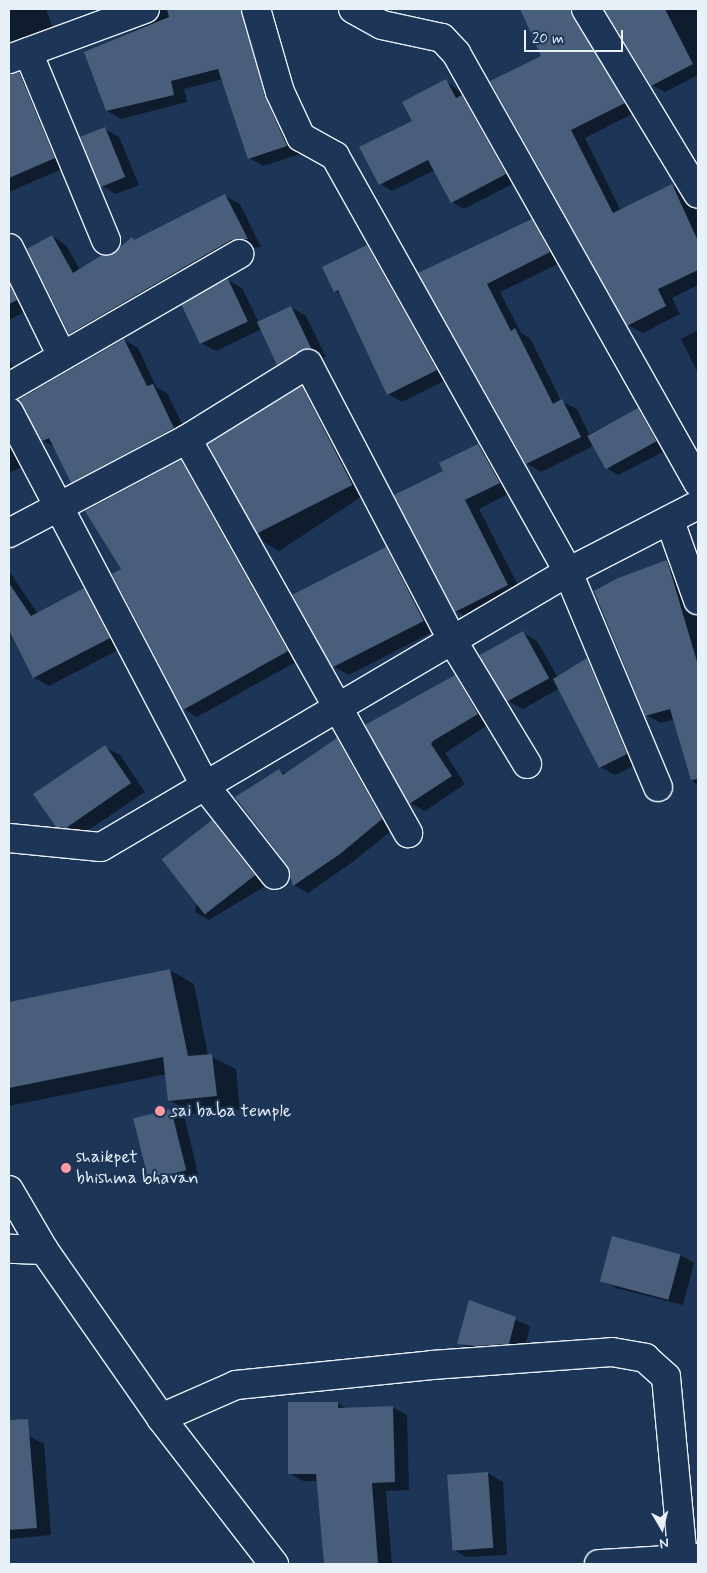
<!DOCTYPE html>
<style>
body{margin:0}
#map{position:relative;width:707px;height:1573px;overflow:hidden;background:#1d3557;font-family:Mynerve,sans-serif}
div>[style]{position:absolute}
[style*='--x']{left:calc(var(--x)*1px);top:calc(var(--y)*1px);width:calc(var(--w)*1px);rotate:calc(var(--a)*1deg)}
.shadow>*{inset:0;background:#0007}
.building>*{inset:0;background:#495e7a;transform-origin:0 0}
.roads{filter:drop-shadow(1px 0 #e8f1f8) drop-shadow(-1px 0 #e8f1f8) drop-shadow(0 1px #e8f1f8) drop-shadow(0 -1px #e8f1f8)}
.minor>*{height:28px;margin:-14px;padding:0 14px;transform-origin:14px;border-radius:14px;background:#1d3557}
.dots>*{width:14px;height:14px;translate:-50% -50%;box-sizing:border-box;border:2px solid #1d3557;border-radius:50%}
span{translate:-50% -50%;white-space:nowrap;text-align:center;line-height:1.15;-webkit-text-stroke:4.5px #1d3557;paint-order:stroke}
.poi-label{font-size:18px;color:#e8f1f8}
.left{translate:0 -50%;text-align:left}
.frame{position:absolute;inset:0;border:10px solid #e8f1f8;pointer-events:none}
.north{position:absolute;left:637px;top:1503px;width:50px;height:50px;-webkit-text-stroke:4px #1d3557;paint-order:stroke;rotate:172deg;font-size:14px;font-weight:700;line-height:20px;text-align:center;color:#e8f1f8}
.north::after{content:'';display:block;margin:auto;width:18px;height:22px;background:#e8f1f8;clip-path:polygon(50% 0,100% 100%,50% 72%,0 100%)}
.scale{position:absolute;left:524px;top:30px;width:99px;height:22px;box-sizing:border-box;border:2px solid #e8f1f8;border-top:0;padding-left:6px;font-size:15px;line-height:18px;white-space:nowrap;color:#e8f1f8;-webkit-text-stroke:4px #1d3557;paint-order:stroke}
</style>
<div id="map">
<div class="shadow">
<div style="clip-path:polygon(9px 9px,46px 9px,55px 34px,18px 47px,9px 43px)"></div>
<div style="clip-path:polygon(160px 9px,258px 9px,279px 105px,300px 154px,263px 166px,249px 158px,223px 79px,184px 89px,187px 102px,121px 119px,107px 111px,127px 34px,158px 19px)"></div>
<div style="clip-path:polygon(520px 9px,588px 9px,638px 111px,585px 138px,621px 211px,672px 186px,687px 194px,698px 215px,698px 285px,672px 298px,680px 314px,643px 333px,628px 325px,543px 56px)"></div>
<div style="clip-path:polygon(606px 9px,698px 9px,698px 75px,665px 92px,652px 85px)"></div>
<div style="clip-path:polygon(20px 74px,34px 82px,69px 166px,9px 192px,9px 79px)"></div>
<div style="clip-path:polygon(446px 81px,474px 103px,518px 181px,464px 209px,452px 202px,435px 170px,392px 191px,380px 184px,414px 122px)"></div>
<div style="clip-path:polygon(105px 129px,119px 137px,139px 185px,116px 194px,102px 186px)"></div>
<div style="clip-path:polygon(225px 196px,240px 204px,261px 247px,246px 248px,84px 342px,70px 333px,52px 236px,66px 245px,80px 270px,113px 255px,132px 239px,136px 241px)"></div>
<div style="clip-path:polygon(532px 221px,546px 229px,564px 261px,500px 292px,521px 333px,530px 338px,561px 401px,577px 409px,589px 434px,638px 409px,652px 418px,669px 449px,618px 475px,604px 466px,593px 446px,541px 472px,527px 464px,420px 273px)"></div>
<div style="clip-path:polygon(367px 246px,381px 255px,450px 378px,402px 402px,388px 394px,342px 295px,335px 291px)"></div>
<div style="clip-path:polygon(9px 260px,32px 308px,9px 320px)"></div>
<div style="clip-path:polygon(228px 280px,242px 288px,259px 323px,291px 307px,306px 316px,326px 357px,315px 358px,292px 372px,278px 364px,262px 329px,216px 351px,201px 343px,184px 305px)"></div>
<div style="clip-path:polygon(698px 330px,698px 373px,681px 339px)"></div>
<div style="clip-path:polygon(124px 340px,138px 348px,157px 388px,167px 393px,188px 436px,86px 490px,72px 482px,55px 448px,43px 440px)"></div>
<div style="clip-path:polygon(9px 359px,20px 380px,9px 395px)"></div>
<div style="clip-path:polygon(302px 388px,316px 396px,367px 493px,279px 551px,264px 542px,210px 445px)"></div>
<div style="clip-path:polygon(9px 422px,28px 464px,9px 473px)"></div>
<div style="clip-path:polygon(478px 445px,492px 453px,514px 491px,479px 509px,522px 593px,470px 619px,456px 611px,445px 472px)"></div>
<div style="clip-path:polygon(181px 461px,194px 469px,301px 659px,197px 717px,184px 709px,122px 570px)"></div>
<div style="clip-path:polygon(386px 549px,400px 557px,438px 629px,349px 675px,334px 667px)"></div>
<div style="clip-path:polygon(667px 561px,681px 570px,698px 615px,698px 785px,693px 782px,675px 719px,661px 723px,646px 715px)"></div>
<div style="clip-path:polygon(9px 571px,38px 614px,84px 590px,99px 599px,124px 647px,49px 686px,33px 677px,9px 633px)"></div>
<div style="clip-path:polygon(523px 633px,537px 641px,558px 678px,587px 660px,602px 668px,641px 762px,615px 775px,600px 767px,560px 688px,523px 709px,508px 701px,482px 656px)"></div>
<div style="clip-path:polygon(455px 676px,469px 684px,492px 722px,445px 753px,465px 784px,425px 811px,410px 803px)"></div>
<div style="clip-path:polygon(337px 740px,351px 748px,396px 827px,354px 861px,308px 893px,294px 885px,279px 771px,285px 774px)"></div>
<div style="clip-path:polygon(105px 747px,120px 755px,145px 792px,81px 835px,71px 834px,56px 826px)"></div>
<div style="clip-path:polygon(212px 822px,226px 830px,269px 884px,209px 920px,195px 912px)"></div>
<div style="clip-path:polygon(170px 970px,194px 984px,208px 1055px,236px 1069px,240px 1110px,193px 1114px,169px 1100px,167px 1074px,9px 1106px,9px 1003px)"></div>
<div style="clip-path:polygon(171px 1110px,185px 1119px,199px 1178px,163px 1186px,148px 1178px)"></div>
<div style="clip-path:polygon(680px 1255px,694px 1263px,683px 1305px,616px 1288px,602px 1280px)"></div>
<div style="clip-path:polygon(469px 1301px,530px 1326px,524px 1351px,473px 1351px,459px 1343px)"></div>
<div style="clip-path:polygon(338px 1404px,346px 1408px,392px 1407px,407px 1415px,409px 1490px,386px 1491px,392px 1564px,325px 1564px,318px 1481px,303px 1481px,289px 1473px)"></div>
<div style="clip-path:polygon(29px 1436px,44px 1444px,51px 1535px,9px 1539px,9px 1438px)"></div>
<div style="clip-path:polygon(488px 1473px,503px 1482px,507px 1555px,466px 1557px,452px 1549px,448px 1476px)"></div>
</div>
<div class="building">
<div style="clip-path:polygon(167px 9px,241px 9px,265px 96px,287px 146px,248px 159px,218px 69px,171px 81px,174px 95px,106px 111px,84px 52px,169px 17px)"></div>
<div style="clip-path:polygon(520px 9px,570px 9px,625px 103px,571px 130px,613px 213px,672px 184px,698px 241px,698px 270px,658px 289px,666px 306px,627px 326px,490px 81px,541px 56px)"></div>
<div style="clip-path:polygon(604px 9px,665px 9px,693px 64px,651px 86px)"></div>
<div style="clip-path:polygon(19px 72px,55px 158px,9px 178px,9px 74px)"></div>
<div style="clip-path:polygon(446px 79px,456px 98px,462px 95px,506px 174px,451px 203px,428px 160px,379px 185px,359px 147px,412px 121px,402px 102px)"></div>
<div style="left:105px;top:127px;width:54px;height:27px;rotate:68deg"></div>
<div style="clip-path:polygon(225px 194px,248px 239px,231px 240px,69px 334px,27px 249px,52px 235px,73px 273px,102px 255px,112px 254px,132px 237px,134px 240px)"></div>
<div style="clip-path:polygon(532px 219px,550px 252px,487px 284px,511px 331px,515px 328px,553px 404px,562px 399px,581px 437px,526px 464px,418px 273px)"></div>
<div style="clip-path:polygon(367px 245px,437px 370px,387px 395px,338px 290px,334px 292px,322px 267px)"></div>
<div style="left:228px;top:279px;width:47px;height:53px;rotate:65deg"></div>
<div style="clip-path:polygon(9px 283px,17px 300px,9px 304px)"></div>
<div style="clip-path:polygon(291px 306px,312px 350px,300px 351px,277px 365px,257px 322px)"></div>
<div style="clip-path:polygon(124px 339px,147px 386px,153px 384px,174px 428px,71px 483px,49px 438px,42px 441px,18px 400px)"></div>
<div style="left:302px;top:386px;width:111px;height:110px;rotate:63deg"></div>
<div style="left:638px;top:408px;width:38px;height:58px;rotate:61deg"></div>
<div style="clip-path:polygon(478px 444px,500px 483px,465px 500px,508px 585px,455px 612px,394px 495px,443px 471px,439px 463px)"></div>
<div style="clip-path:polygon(181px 460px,288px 651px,183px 710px,112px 574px,121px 569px,85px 511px)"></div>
<div style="left:386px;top:547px;width:83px;height:105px;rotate:63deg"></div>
<div style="clip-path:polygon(667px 560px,698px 665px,698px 779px,691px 780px,670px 709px,645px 716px,594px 591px,618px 578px)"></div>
<div style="clip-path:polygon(9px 583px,31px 616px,84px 588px,110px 638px,33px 678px,9px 631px)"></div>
<div style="left:523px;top:631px;width:54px;height:50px;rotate:61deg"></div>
<div style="clip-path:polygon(587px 658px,627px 754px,599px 768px,553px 679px)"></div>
<div style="clip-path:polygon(455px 675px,478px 714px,433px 741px,431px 744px,452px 776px,409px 804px,365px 725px)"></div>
<div style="clip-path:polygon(337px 738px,382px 819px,340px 854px,293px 886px,287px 865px,235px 797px,279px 769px,283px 775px)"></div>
<div style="clip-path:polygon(105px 745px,131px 783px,66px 828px,56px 827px,33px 794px)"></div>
<div style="left:212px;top:820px;width:70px;height:64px;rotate:52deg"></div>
<div style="clip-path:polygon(170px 969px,188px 1056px,212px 1054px,217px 1096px,168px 1101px,163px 1057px,9px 1088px,9px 1002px)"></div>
<div style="left:171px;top:1109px;width:63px;height:39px;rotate:76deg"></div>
<div style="left:612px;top:1236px;width:71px;height:47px;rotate:15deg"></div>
<div style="clip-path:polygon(469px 1300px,516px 1317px,509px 1344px,474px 1346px,457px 1344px)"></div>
<div style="clip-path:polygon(288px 1402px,338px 1402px,338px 1408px,393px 1406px,395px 1482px,372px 1483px,378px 1564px,324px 1564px,316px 1474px,288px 1474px)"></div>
<div style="clip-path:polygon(28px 1419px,37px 1528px,9px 1530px,9px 1420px)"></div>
<div style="left:488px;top:1472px;width:76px;height:41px;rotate:86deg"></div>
</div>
<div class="roads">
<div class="minor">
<div style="--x:256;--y:9;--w:86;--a:73.9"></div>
<div style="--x:280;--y:92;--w:50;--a:65"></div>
<div style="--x:301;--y:137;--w:39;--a:29"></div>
<div style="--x:335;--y:156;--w:477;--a:60.7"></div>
<div style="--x:568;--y:572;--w:233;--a:67.3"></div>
<div style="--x:353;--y:9;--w:33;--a:29"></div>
<div style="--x:382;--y:25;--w:61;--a:12.2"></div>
<div style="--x:442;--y:38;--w:21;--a:47"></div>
<div style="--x:456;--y:53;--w:493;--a:60.6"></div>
<div style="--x:586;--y:9;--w:216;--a:58.8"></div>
<div style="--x:28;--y:52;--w:204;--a:67.5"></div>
<div style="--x:9;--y:59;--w:145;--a:-20.2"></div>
<div style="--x:9;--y:248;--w:120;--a:63.9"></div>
<div style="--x:9;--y:387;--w:266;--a:-30"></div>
<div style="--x:9;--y:412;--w:422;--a:62.3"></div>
<div style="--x:205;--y:786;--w:113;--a:51.8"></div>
<div style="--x:187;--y:439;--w:452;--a:60.7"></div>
<div style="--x:670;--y:521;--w:84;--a:70.5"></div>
<div style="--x:9;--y:533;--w:201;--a:-27.8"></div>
<div style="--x:187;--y:439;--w:142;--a:-31.8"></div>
<div style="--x:308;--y:364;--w:311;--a:62.4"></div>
<div style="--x:452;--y:640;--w:145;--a:58.8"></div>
<div style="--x:9;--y:838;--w:92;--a:5.6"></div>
<div style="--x:101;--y:847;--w:542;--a:-30.49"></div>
<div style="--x:568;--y:572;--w:146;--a:-27.3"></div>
<div style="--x:9;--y:1190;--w:69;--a:59.7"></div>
<div style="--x:44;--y:1250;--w:35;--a:-178"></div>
<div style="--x:44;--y:1250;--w:205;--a:55.1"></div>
<div style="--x:161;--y:1418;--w:185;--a:52.3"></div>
<div style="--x:161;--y:1418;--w:82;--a:-23.7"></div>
<div style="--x:236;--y:1385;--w:197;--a:-5.8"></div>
<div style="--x:432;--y:1365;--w:180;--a:-4.1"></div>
<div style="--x:612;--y:1352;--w:34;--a:10"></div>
<div style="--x:645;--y:1358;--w:28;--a:42"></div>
<div style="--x:666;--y:1377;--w:183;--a:84.7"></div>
<div style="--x:599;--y:1564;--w:99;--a:-3.5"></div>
</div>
</div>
<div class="dots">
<div style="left:160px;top:1111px;background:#ff9aa2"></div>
<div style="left:66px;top:1168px;background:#ff9aa2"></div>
</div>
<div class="poi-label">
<span class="left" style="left:170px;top:1111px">sai baba temple</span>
<span class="left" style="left:76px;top:1168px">shaikpet<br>bhishma bhavan</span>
</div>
<div class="frame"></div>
<div class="north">N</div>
<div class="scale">20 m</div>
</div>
